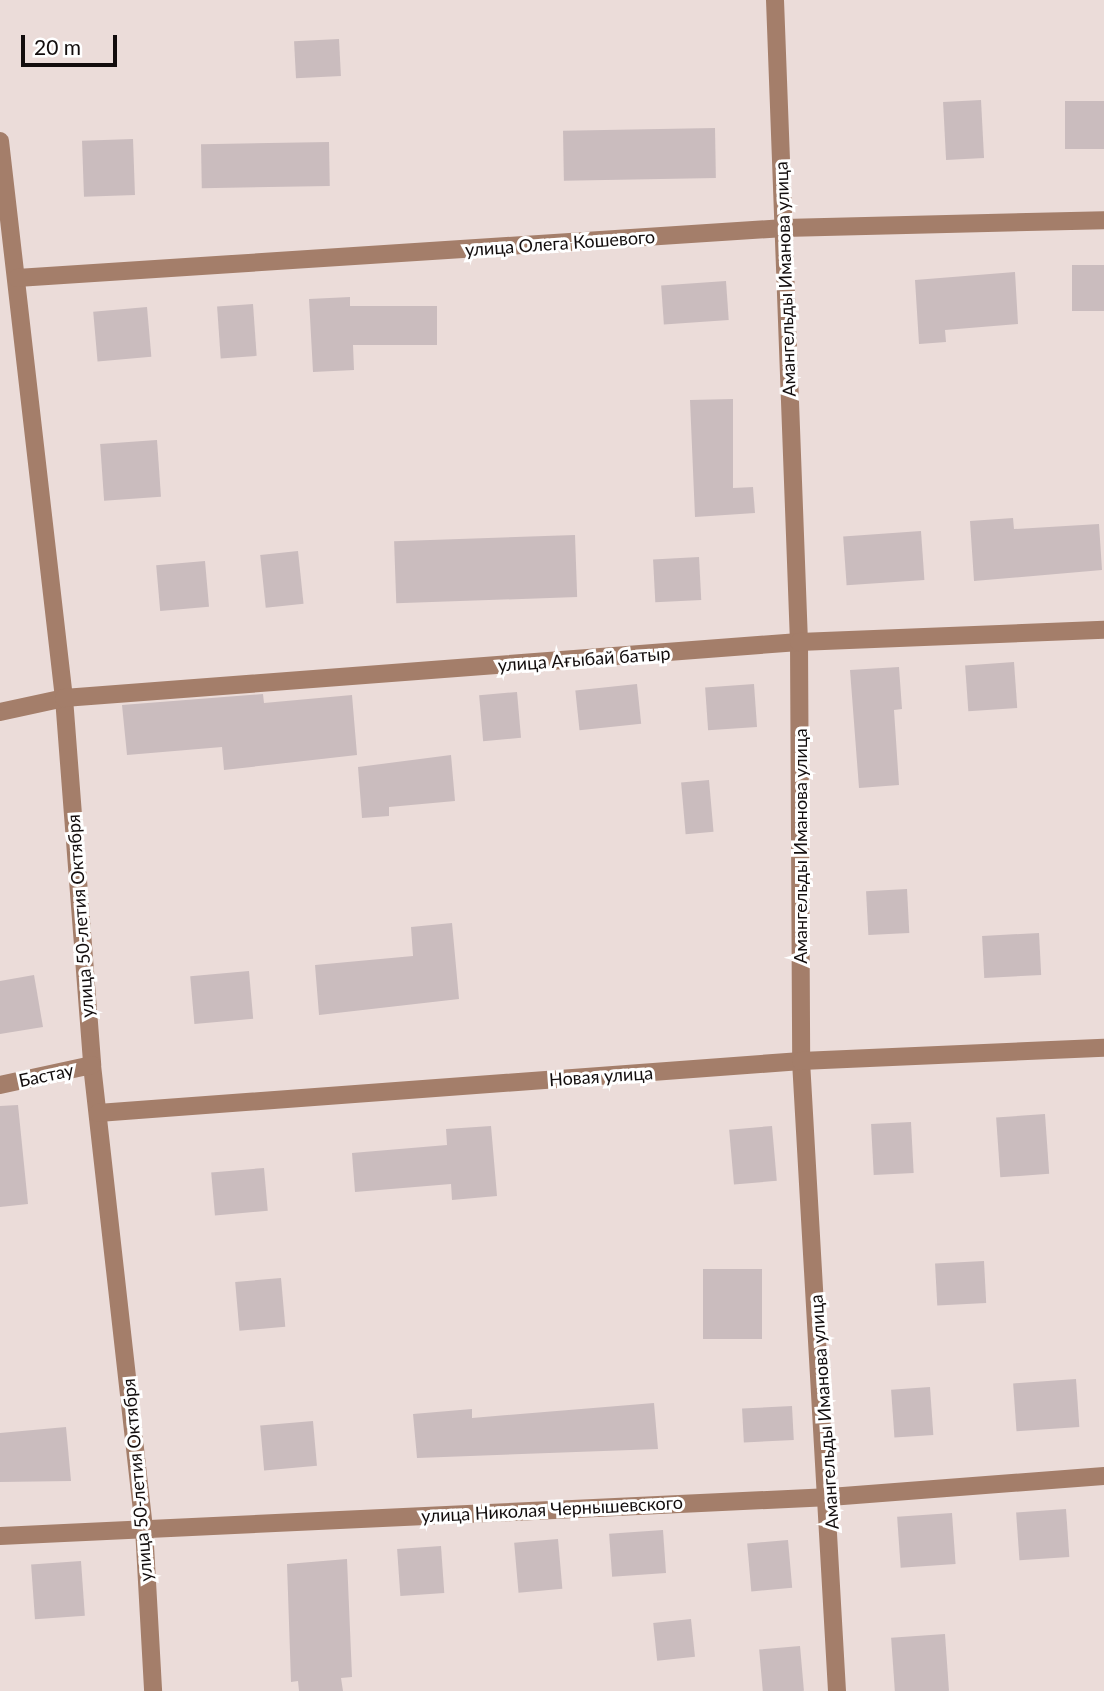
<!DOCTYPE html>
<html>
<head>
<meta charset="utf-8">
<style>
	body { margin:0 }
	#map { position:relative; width:1104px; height:1691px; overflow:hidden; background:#ebdcd9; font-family:Lato,sans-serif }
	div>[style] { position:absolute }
	.building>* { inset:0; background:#cabcbe; transform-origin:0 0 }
	.minor>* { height:18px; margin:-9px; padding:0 9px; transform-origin:9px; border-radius:9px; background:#a47e6a }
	span { translate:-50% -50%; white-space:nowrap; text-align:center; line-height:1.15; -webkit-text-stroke:6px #fff; paint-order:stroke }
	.street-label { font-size:18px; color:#120d0d }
	.scale { position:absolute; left:21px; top:35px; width:96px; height:32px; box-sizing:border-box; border:4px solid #120d0d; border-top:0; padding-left:9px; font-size:21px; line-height:24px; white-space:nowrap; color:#120d0d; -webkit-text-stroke:5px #fff; paint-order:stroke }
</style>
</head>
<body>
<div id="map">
	<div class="building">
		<i style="left:339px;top:39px;width:37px;height:45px;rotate:87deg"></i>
		<i style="left:981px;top:100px;width:58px;height:38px;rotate:87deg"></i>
		<i style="left:1104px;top:101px;width:48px;height:39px;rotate:90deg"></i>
		<i style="left:715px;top:128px;width:50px;height:152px;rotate:89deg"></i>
		<i style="left:133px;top:139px;width:56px;height:51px;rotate:88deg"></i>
		<i style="left:329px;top:142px;width:44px;height:128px;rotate:89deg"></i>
		<i style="left:1104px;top:265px;width:46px;height:32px;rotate:90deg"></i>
		<i style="clip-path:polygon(1015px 272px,1018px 324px,945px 330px,946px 342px,919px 344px,915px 280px)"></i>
		<i style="left:726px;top:281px;width:39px;height:65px;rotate:86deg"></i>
		<i style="clip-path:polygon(350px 297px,350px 306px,437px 306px,437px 345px,353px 345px,354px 370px,313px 372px,309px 299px)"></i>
		<i style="left:253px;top:304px;width:52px;height:36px;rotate:86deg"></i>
		<i style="left:147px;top:307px;width:50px;height:54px;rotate:85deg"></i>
		<i style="clip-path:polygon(733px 399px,733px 488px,753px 487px,755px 513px,695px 517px,690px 400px)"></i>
		<i style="left:157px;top:440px;width:57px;height:57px;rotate:86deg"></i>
		<i style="clip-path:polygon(1013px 518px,1014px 529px,1099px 524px,1102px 570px,974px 581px,970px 521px)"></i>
		<i style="left:921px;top:531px;width:49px;height:78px;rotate:86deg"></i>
		<i style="left:575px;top:535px;width:62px;height:181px;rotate:88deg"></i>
		<i style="left:298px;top:551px;width:53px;height:38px;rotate:84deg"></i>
		<i style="left:699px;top:557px;width:43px;height:46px;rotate:87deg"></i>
		<i style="left:205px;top:561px;width:46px;height:49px;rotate:85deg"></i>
		<i style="left:1014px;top:662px;width:46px;height:49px;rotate:86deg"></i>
		<i style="clip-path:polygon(899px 667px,902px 709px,894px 710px,899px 785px,859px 788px,850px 670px)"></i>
		<i style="left:637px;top:684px;width:40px;height:62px;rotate:84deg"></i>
		<i style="left:754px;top:684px;width:43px;height:49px;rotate:86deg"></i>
		<i style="left:517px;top:692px;width:46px;height:38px;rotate:85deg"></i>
		<i style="clip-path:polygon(263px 694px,264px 703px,352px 695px,357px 755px,224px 770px,222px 747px,127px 755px,122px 705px)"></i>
		<i style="clip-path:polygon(451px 755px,455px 801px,389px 807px,389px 816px,362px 818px,358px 767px)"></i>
		<i style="left:709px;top:780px;width:52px;height:28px;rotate:85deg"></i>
		<i style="left:907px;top:889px;width:44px;height:41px;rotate:87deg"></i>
		<i style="clip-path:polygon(452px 923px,459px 999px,319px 1015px,315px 965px,413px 956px,411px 927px)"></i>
		<i style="left:1039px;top:933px;width:42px;height:57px;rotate:87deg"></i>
		<i style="left:249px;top:971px;width:48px;height:59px;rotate:85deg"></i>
		<i style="clip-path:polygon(34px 975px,43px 1027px,0 1034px,0 981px)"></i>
		<i style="clip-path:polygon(18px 1105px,28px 1204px,0 1207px,0 1106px)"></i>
		<i style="left:1045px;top:1114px;width:60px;height:49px;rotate:86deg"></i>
		<i style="left:911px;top:1122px;width:51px;height:40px;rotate:87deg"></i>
		<i style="clip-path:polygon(491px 1126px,497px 1196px,452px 1200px,451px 1184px,355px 1192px,352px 1153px,447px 1145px,446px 1129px)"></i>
		<i style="left:772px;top:1126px;width:55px;height:43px;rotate:85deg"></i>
		<i style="left:264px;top:1168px;width:43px;height:53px;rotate:85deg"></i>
		<i style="left:984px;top:1261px;width:42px;height:49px;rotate:87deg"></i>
		<i style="left:703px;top:1269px;width:59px;height:70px"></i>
		<i style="left:281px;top:1278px;width:49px;height:46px;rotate:85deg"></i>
		<i style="left:1076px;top:1379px;width:48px;height:63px;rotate:86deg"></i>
		<i style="left:930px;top:1387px;width:48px;height:39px;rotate:86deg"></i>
		<i style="clip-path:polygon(654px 1403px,658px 1449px,417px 1458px,413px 1414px,472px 1409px,472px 1418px)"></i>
		<i style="left:792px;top:1406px;width:34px;height:50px;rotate:87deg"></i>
		<i style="left:313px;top:1421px;width:45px;height:53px;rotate:85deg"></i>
		<i style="clip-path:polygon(66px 1427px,71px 1481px,0 1482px,0 1433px)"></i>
		<i style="left:1066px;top:1509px;width:48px;height:50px;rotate:86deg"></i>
		<i style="left:952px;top:1513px;width:51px;height:55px;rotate:86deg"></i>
		<i style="left:663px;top:1530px;width:43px;height:54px;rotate:86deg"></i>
		<i style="left:558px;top:1539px;width:50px;height:44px;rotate:85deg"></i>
		<i style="left:788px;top:1540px;width:48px;height:41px;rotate:85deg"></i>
		<i style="left:441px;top:1546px;width:47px;height:44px;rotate:86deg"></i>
		<i style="clip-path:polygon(347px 1559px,352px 1677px,341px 1678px,343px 1691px,299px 1691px,298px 1681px,291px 1682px,287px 1564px)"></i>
		<i style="left:81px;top:1561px;width:55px;height:50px;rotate:86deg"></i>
		<i style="left:691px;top:1619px;width:38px;height:38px;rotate:84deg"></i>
		<i style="left:945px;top:1634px;width:57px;height:54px;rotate:86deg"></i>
		<i style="left:800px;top:1646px;width:45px;height:41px;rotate:85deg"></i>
	</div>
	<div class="minor">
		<i style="left:775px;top:0;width:642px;rotate:87.86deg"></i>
		<i style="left:799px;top:642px;width:419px;rotate:89.7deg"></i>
		<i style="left:801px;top:1061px;width:631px;rotate:86.73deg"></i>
		<i style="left:0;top:141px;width:561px;rotate:83.45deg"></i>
		<i style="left:64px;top:698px;width:368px;rotate:85.6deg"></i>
		<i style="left:92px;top:1065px;width:466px;rotate:83.6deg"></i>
		<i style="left:144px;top:1528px;width:163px;rotate:86.8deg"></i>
		<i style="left:17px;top:278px;width:769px;rotate:-3.73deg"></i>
		<i style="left:784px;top:228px;width:320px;rotate:-1.4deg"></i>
		<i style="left:0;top:712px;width:66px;rotate:-12.3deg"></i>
		<i style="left:64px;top:698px;width:737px;rotate:-4.36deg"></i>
		<i style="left:799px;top:642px;width:305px;rotate:-2.3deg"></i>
		<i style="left:0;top:1085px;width:94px;rotate:-12.3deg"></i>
		<i style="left:98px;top:1113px;width:705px;rotate:-4.23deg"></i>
		<i style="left:801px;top:1061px;width:303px;rotate:-2.5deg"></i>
		<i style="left:0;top:1536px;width:831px;rotate:-2.69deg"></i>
		<i style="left:830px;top:1497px;width:275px;rotate:-4.4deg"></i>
	</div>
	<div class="street-label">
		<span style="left:560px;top:243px;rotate:-4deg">улица Олега Кошевого</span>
		<span style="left:785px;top:279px;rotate:-92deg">Амангельды Иманова улица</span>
		<span style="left:584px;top:659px;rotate:-4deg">улица Ағыбай батыр</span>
		<span style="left:800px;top:846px;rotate:-90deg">Амангельды Иманова улица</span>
		<span style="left:80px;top:916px;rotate:-94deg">улица 50-летия Октября</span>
		<span style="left:46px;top:1075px;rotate:-12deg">Бастау</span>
		<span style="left:601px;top:1076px;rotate:-4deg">Новая улица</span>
		<span style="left:824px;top:1412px;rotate:-94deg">Амангельды Иманова улица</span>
		<span style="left:137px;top:1480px;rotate:-95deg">улица 50-летия Октября</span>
		<span style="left:552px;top:1509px;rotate:-3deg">улица Николая Чернышевского</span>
	</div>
	<div class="scale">20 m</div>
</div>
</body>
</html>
